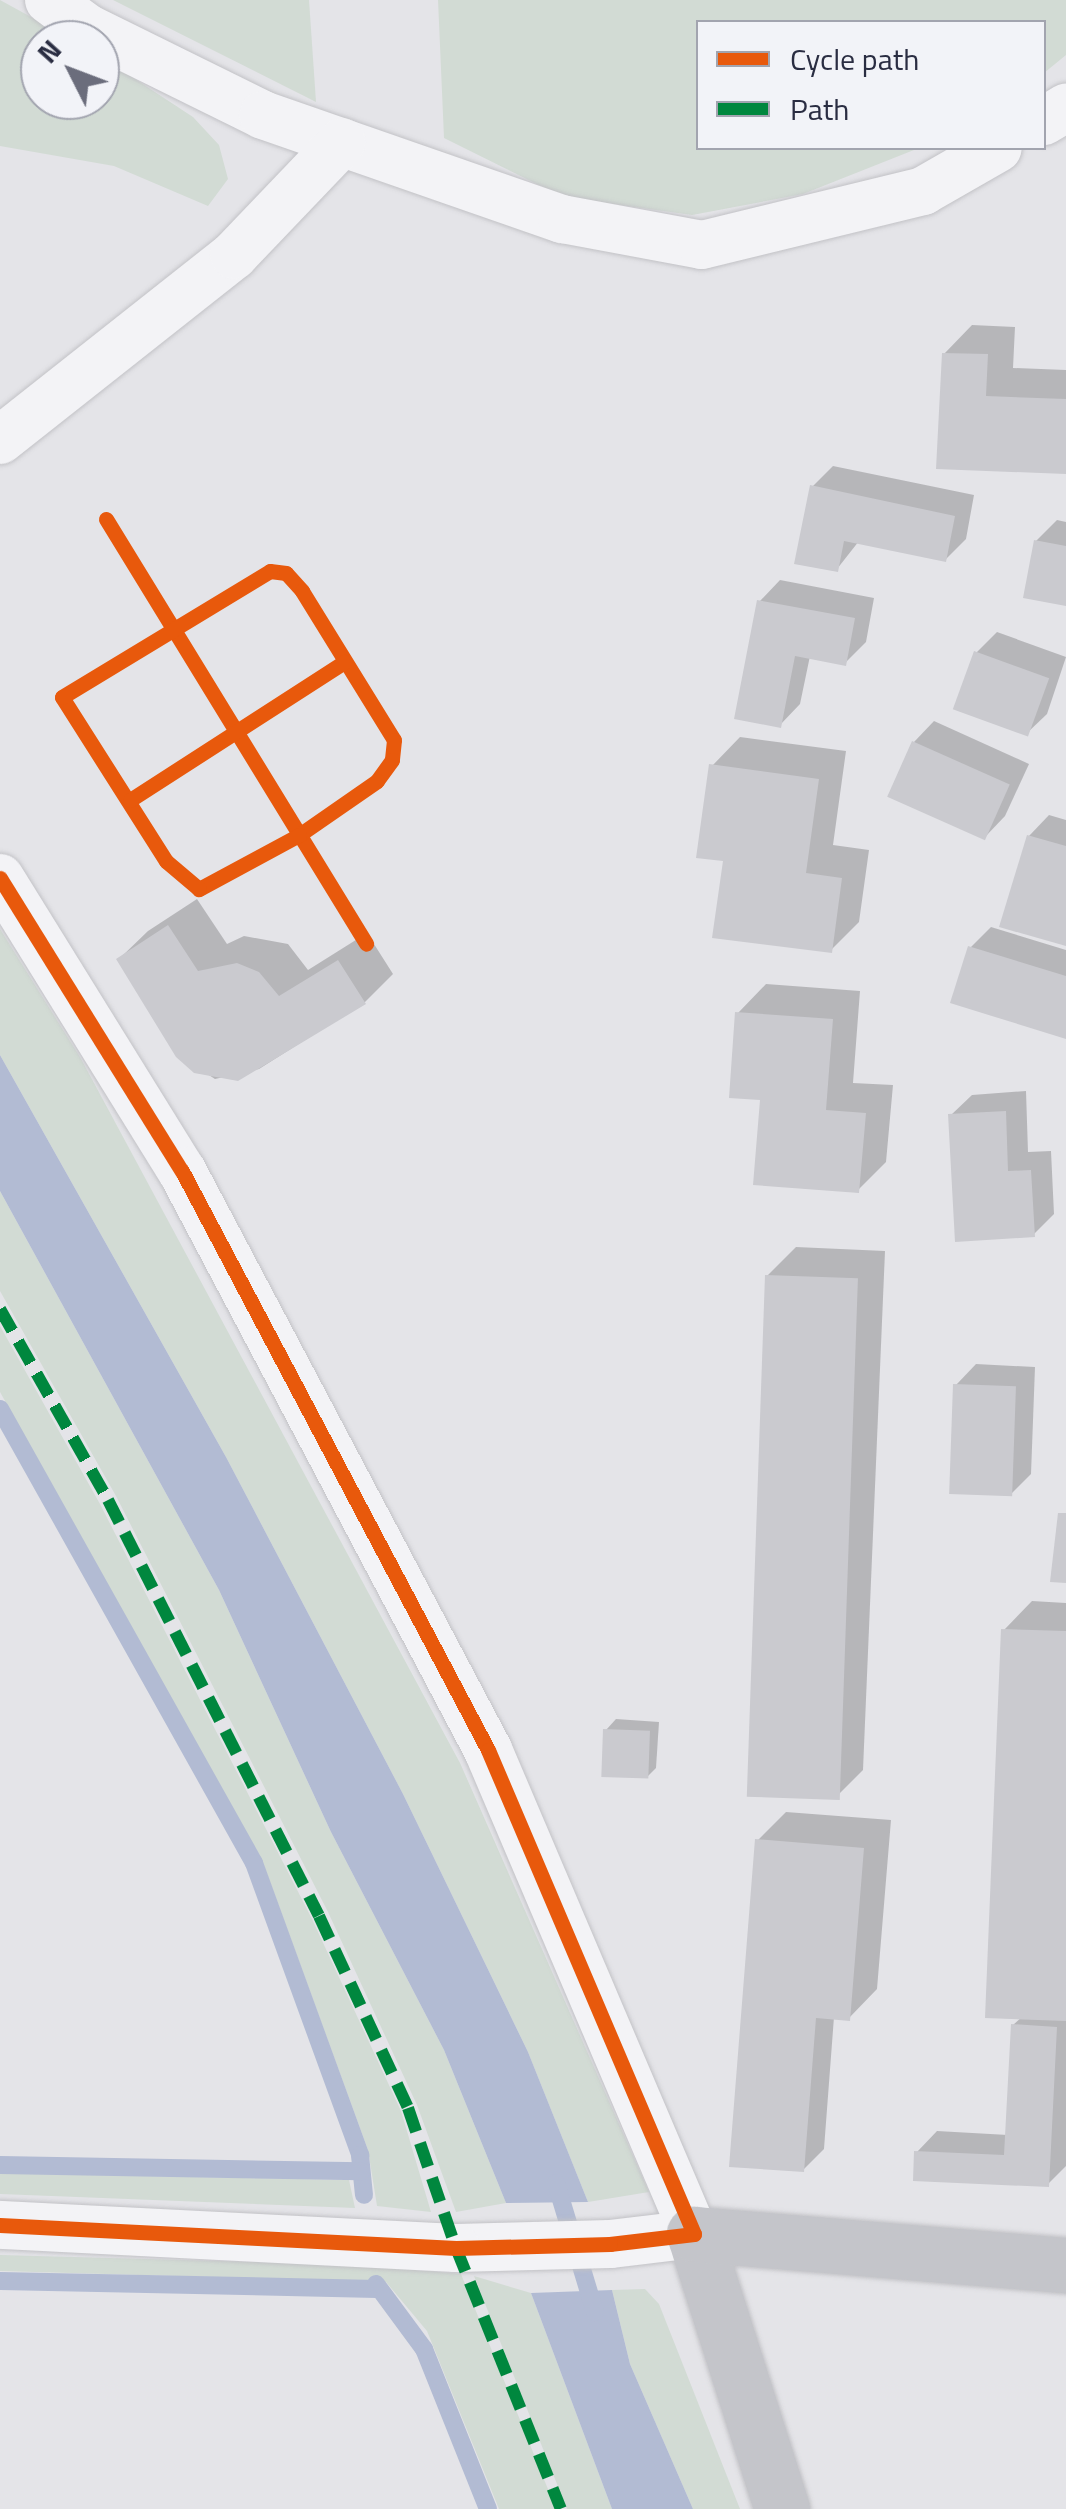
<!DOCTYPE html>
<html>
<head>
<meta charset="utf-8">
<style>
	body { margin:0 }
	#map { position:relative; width:1066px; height:2509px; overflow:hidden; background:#e4e4e8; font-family:"Titillium Web",sans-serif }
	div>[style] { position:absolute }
	.green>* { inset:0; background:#d2dbd4 }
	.water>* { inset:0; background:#b2bbd3 }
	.shadow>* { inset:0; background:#0003 }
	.stream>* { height:18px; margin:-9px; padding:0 9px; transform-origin:9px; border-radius:9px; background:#b2bbd3 }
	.building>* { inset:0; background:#cacacf; transform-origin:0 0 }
	.roads { filter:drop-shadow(0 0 2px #c2c2c6) drop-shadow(0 0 2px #c2c2c6) }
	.street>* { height:48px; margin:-24px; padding:0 24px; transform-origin:24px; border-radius:24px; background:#f3f3f6 }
	.secondary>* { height:55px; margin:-27.5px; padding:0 27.5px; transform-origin:27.5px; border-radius:27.5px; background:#c4c5ca }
	.quiet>* { height:12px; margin-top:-6px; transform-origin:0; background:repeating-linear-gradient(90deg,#00873e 0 25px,transparent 0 37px) }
	.cycleway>* { height:15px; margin:-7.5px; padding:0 7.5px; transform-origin:7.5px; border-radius:7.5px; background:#e8590c }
	span { translate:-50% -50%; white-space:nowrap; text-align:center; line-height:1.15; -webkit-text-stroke:8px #f2f3f8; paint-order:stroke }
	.legend { position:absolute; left:696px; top:20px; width:350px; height:130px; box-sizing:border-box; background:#f2f3f8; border:2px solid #a2a4af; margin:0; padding:12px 18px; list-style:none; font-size:30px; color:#2a2d42 }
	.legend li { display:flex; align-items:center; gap:20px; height:50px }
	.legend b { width:50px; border:2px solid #a2a4af }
	.north { position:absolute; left:20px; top:20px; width:100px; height:100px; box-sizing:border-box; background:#f2f3f8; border:2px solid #a2a4af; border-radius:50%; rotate:312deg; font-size:28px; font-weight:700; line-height:40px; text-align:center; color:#2a2d42 }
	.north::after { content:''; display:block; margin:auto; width:35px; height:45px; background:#6b6d7c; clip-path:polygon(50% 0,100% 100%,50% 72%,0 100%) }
</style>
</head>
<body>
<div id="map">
	<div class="green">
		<i style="clip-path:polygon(0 0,73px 40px,40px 40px,40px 100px,100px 100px,100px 56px,193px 117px,219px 145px,228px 179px,208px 206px,114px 166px,0 146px)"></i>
		<i style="clip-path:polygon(113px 0,309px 0,316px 102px)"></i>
		<i style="clip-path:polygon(438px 0,1066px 0,1066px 55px,1044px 73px,1044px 22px,698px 22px,698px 148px,919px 148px,803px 194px,692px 215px,563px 197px,444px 138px)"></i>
		<i style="clip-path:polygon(0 929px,80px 1057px,460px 1763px,649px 2192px,588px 2202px,528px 2052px,403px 1794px,226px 1457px,0 1055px)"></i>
		<i style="clip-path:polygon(0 1191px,219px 1590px,331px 1832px,444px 2050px,506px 2203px,456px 2212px,417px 2105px,328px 1912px,116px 1496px,0 1291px)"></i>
		<i style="clip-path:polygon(0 1326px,100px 1504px,312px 1919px,401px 2111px,431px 2212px,377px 2206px,368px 2150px,262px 1860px,0 1392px)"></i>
		<i style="clip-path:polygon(0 2173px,349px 2180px,355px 2208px,0 2194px)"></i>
		<i style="clip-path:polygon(0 2255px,360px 2265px,461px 2274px,556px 2509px,499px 2509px,427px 2331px,386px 2282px,0 2271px)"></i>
		<i style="clip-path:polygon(474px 2276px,531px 2293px,612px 2509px,567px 2509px)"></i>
		<i style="clip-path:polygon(645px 2289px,659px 2304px,740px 2509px,693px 2509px,630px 2364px,612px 2290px)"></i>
	</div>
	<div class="water">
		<i style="clip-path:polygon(0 1055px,226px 1457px,403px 1794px,528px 2052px,588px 2202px,506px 2203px,444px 2050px,331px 1832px,219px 1590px,0 1191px)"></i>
		<i style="clip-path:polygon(612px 2290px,630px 2364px,693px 2509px,612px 2509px,531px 2293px)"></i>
	</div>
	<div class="shadow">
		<i style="clip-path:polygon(972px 325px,1015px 327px,1013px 368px,1066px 370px,1066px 472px,939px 466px,944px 354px)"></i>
		<i style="clip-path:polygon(833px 466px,974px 495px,966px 539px,945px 560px,859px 541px,837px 569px,813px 486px)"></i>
		<i style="clip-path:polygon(1057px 520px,1066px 522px,1066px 604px,1036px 541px)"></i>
		<i style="clip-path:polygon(780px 580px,874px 598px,866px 642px,845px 663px,810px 656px,800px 704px,780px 725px,760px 601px)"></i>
		<i style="clip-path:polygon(997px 632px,1066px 657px,1047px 714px,1026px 734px,976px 653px)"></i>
		<i style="clip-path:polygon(934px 721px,1029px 764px,1005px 816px,985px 837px,914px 742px)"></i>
		<i style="clip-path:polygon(740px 737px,846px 751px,833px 845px,869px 850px,859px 922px,831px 950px,726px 859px,712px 766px)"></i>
		<i style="clip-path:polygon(1049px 815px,1066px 820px,1066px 943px,1029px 836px)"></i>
		<i style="clip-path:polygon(197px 899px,227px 944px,244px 936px,288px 944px,308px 970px,367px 933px,393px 974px,365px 1002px,259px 1069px,215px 1079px,178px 1055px,119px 959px,148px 931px)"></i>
		<i style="clip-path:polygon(991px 927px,1066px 950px,1066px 1036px,970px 948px)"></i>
		<i style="clip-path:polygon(766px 984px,860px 991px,853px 1083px,893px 1085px,886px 1162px,858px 1190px,763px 1098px,738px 1013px)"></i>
		<i style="clip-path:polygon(1026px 1091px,1028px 1152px,1051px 1151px,1054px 1214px,1033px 1235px,951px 1115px,972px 1095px)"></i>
		<i style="clip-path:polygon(796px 1247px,885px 1251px,863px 1770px,835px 1798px,767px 1276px)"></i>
		<i style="clip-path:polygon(976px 1364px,1035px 1367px,1031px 1474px,1011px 1494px,956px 1385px)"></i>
		<i style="clip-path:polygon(1032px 1601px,1066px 1603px,1066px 2166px,1048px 2184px,917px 2152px,937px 2131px,1008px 2135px,1013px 2025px,1022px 2017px,1004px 1630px)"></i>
		<i style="clip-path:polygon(616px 1719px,659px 1722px,656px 1768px,646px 1778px,606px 1730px)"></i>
		<i style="clip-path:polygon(786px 1812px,891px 1820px,877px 1989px,849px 2018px,834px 2017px,824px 2149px,803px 2170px,757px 1841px)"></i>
	</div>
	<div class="stream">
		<i style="left:0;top:1409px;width:520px;rotate:60.77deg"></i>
		<i style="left:254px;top:1863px;width:311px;rotate:70deg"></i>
		<i style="left:360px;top:2155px;width:40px;rotate:84.3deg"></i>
		<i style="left:0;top:2165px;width:361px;rotate:1deg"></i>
		<i style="left:556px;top:2183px;width:135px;rotate:73.2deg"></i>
		<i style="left:0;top:2281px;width:377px;rotate:1.2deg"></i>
		<i style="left:376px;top:2284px;width:81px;rotate:53.6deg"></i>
		<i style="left:424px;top:2349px;width:172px;rotate:68.2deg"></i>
	</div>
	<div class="building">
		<i style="clip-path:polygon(942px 353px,988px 354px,986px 396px,1066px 399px,1066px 474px,936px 469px)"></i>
		<i style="clip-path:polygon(810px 485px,955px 516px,946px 562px,844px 541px,838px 572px,794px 564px)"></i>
		<i style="clip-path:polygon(1034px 540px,1066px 546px,1066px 606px,1023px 598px)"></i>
		<i style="clip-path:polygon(757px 600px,855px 618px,846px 666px,795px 656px,781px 728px,734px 719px)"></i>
		<i style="left:974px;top:651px;width:80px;height:62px;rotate:20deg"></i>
		<i style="left:912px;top:741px;width:107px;height:61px;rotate:24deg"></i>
		<i style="clip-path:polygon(709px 764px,819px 779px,806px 873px,842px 878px,832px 953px,712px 938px,723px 861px,696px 858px)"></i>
		<i style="clip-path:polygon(1027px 835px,1066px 846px,1066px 946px,999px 927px)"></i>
		<i style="clip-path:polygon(168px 925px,198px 971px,237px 963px,259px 972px,279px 996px,338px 960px,366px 1004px,238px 1081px,194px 1073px,176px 1057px,116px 959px)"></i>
		<i style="clip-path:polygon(968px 946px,1066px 976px,1066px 1039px,950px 1003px)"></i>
		<i style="clip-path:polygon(735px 1012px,833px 1019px,826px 1110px,866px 1113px,859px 1193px,753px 1185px,760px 1100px,729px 1098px)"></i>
		<i style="clip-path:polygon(1006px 1111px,1008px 1171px,1031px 1170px,1035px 1237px,955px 1242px,948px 1114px)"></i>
		<i style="left:765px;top:1275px;width:93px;height:522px;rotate:2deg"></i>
		<i style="left:953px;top:1384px;width:63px;height:110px;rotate:2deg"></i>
		<i style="clip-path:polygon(1058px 1513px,1066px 1513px,1066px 1583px,1050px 1582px)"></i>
		<i style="clip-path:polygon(1001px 1629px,1066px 1631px,1066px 2021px,985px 2018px)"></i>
		<i style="left:603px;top:1729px;width:47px;height:48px;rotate:2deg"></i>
		<i style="clip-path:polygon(755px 1839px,864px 1848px,850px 2021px,816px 2018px,804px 2172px,729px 2167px)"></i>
		<i style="clip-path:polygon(1011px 2024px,1057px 2027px,1049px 2187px,913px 2181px,914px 2151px,1004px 2155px)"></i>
	</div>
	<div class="roads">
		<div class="street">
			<i style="left:49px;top:0;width:47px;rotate:36.4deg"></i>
			<i style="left:87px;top:28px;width:196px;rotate:26.3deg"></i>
			<i style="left:263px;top:115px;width:317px;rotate:19.2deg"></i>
			<i style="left:562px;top:219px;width:142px;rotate:10.5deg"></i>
			<i style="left:702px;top:245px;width:228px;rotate:-13.7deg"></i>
			<i style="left:923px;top:191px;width:86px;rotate:-29.8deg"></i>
			<i style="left:1044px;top:121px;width:26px;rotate:-31deg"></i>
			<i style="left:0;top:440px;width:298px;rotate:-38.3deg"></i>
			<i style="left:234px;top:255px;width:156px;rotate:-46.3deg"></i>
			<i style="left:0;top:878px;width:345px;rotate:58.2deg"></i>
			<i style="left:182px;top:1171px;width:655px;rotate:62.14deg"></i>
			<i style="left:488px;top:1750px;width:526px;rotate:66.94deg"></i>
			<i style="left:694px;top:2234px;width:85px;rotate:173.2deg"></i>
			<i style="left:610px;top:2244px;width:154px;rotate:178.5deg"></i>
			<i style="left:456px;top:2248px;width:457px;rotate:-177.1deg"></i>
		</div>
		<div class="secondary">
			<i style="left:782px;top:2509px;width:289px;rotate:-107.7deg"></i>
			<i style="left:694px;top:2234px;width:373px;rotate:4.8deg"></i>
		</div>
	</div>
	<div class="quiet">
		<i style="left:0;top:1309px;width:219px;rotate:60.5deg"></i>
		<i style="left:108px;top:1500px;width:466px;rotate:63.1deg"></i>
		<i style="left:319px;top:1916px;width:212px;rotate:65.1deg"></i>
		<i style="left:408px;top:2108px;width:148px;rotate:71.1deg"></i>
		<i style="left:456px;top:2248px;width:281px;rotate:68.1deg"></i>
	</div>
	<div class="cycleway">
		<i style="left:106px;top:519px;width:498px;rotate:58.5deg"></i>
		<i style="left:270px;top:571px;width:16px;rotate:7deg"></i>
		<i style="left:286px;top:573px;width:24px;rotate:48deg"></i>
		<i style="left:302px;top:591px;width:175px;rotate:58.3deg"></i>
		<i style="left:394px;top:740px;width:20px;rotate:96deg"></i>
		<i style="left:392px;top:760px;width:26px;rotate:126deg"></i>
		<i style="left:377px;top:781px;width:95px;rotate:145.3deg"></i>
		<i style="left:299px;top:835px;width:114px;rotate:151.6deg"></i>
		<i style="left:199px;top:889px;width:43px;rotate:-139.7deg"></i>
		<i style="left:166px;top:861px;width:194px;rotate:-122.4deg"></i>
		<i style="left:62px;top:697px;width:243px;rotate:-31.2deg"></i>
		<i style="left:130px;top:800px;width:255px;rotate:-32.8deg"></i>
		<i style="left:0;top:878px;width:345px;rotate:58.2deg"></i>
		<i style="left:182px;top:1171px;width:655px;rotate:62.14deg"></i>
		<i style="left:488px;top:1750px;width:526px;rotate:66.94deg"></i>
		<i style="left:694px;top:2234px;width:85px;rotate:173.2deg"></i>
		<i style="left:610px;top:2244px;width:154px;rotate:178.5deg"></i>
		<i style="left:456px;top:2248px;width:457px;rotate:-177.1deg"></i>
	</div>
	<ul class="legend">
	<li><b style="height:12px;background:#e8590c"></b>Cycle path</li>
	<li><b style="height:12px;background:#00873e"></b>Path</li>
	</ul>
	<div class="north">N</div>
</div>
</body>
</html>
